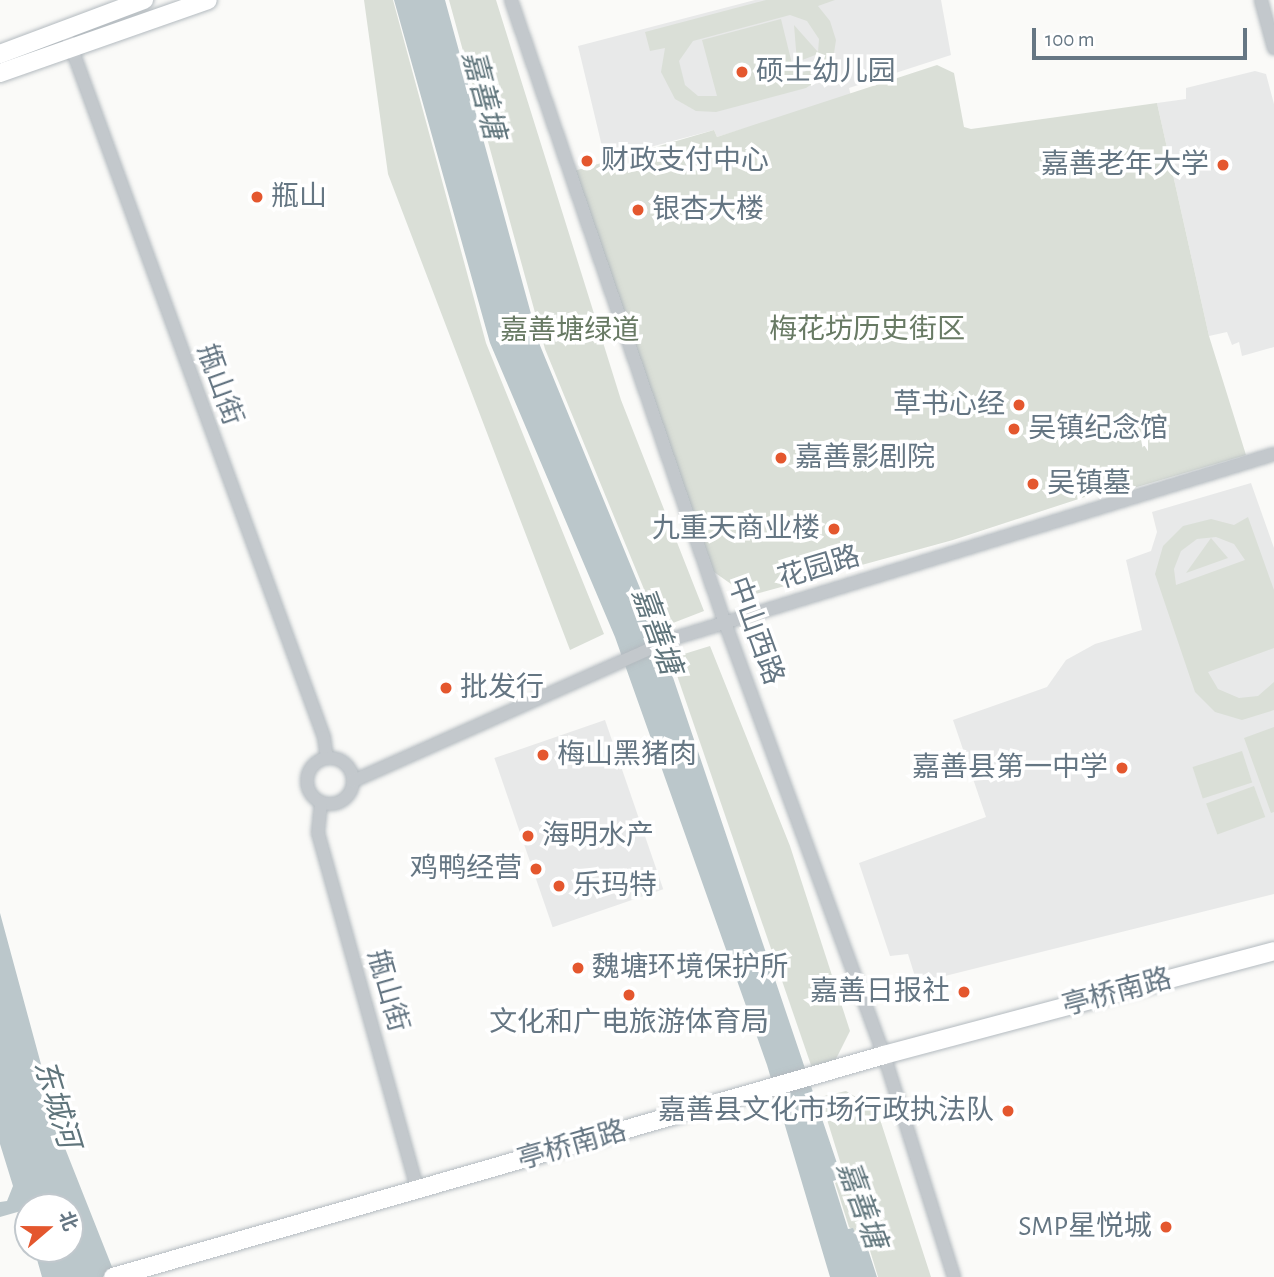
<!DOCTYPE html>
<html>
<head>
<meta charset="utf-8">
<style>
	body { margin:0 }
	#map { position:relative; width:1274px; height:1277px; overflow:hidden; background:#fafaf8; font-family:"Alegreya Sans","Noto Sans SC",sans-serif }
	div>[style] { position:absolute }
	.built>* { inset:0; background:#e8e9e9; transform-origin:0 0 }
	.green>* { inset:0; background:#dadfd7; transform-origin:0 0 }
	.water>* { inset:0; background:#bbc7cb }
	.roads { filter:drop-shadow(0 0 2px #b3babf) drop-shadow(0 0 2px #b3babf) }
	.street>* { height:12px; margin:-6px; padding:0 6px; transform-origin:6px; border-radius:6px; background:#c3c8cc }
	.street>.ring { margin:-6px; padding:0; box-sizing:content-box; background:none; border:12px solid #c3c8cc; border-radius:50% }
	.secondary>* { height:18px; margin:-9px; padding:0 9px; transform-origin:9px; border-radius:9px; background:#fff }
	.dots>* { width:19px; height:19px; translate:-50% -50%; box-sizing:border-box; border:4px solid #fff; border-radius:50% }
	span { translate:-50% -50%; white-space:nowrap; text-align:center; line-height:1.15; -webkit-text-stroke:7px #fff; paint-order:stroke }
	.poi-label { font-size:28px; color:#657683 }
	.left { translate:0 -50%; text-align:left }
	.right { translate:-100% -50%; text-align:right }
	.park-label { font-size:28px; color:#687a64 }
	.street-label { font-size:28px; color:#657683 }
	.water-label { font-size:30px; color:#60757c; font-style:italic }
	.north { position:absolute; left:14px; top:1193px; width:70px; height:70px; box-sizing:border-box; background:#fff; border:2px solid #c1c8cd; border-radius:50%; rotate:70deg; font-size:19px; font-weight:700; line-height:28px; text-align:center; color:#657683 }
	.north::after { content:''; display:block; margin:auto; width:24px; height:32px; background:#e4572e; clip-path:polygon(50% 0,100% 100%,50% 72%,0 100%) }
	.scale { position:absolute; left:1032px; top:28px; width:215px; height:32px; box-sizing:border-box; border:4px solid #657683; border-top:0; padding-left:9px; font-size:21px; line-height:24px; white-space:nowrap; color:#657683; -webkit-text-stroke:5px #fff; paint-order:stroke }
</style>
</head>
<body>
<div id="map">
	<div class="built">
		<i style="clip-path:polygon(755px 0,941px 0,951px 55px,849px 88px,851px 96px,717px 137px,714px 130px,605px 159px,578px 46px)"></i>
		<i style="clip-path:polygon(1255px 71px,1266px 74px,1274px 104px,1274px 347px,1242px 356px,1239px 342px,1232px 345px,1227px 332px,1209px 336px,1157px 103px,1186px 99px,1186px 88px)"></i>
		<i style="clip-path:polygon(1251px 483px,1274px 548px,1274px 894px,917px 983px,908px 954px,890px 956px,859px 863px,986px 817px,953px 720px,1047px 687px,1066px 660px,1095px 644px,1142px 630px,1126px 560px,1151px 551px,1157px 532px,1152px 512px)"></i>
		<i style="left:605px;top:720px;width:179px;height:117px;rotate:71deg"></i>
	</div>
	<div class="green">
		<i style="clip-path:polygon(364px 0,393px 0,486px 343px,604px 634px,570px 650px,388px 174px)"></i>
		<i style="clip-path:polygon(449px 0,496px 0,621px 400px,704px 611px,660px 628px,545px 349px)"></i>
		<i style="clip-path:polygon(evenodd,766px 0,835px 0,818px 6px,830px 21px,836px 40px,833px 60px,823px 77px,806px 88px,716px 112px,696px 111px,675px 99px,661px 72px,665px 48px,650px 51px,645px 32px,766px 0,790px 15px,807px 21px,819px 39px,818px 52px,794px 25px,797px 62px,818px 54px,806px 71px,795px 76px,781px 19px,702px 40px,717px 96px,698px 96px,685px 85px,679px 61px,693px 41px,790px 15px)"></i>
		<i style="clip-path:polygon(937px 65px,954px 73px,964px 127px,971px 129px,1157px 103px,1209px 336px,1246px 455px,1103px 497px,1097px 493px,953px 540px,748px 596px,714px 572px,574px 171px,714px 130px,717px 137px)"></i>
		<i style="clip-path:polygon(evenodd,1248px 517px,1274px 590px,1274px 648px,1208px 672px,1218px 689px,1239px 698px,1258px 696px,1274px 682px,1274px 710px,1242px 720px,1215px 712px,1195px 692px,1155px 574px,1163px 546px,1183px 526px,1211px 519px,1234px 525px,1248px 517px,1216px 537px,1234px 544px,1245px 560px,1176px 585px,1174px 569px,1181px 551px,1197px 539px,1216px 537px)"></i>
		<i style="clip-path:polygon(1211px 538px,1228px 558px,1186px 573px)"></i>
		<i style="clip-path:polygon(710px 646px,790px 846px,850px 1031px,835px 1061px,812px 1068px,671px 658px)"></i>
		<i style="clip-path:polygon(1274px 727px,1274px 812px,1271px 813px,1244px 738px)"></i>
		<i style="left:1242px;top:751px;width:33px;height:52px;rotate:72deg"></i>
		<i style="left:1254px;top:786px;width:33px;height:51px;rotate:70deg"></i>
		<i style="clip-path:polygon(846px 1091px,877px 1110px,931px 1277px,878px 1277px,868px 1244px,849px 1227px,835px 1183px,842px 1180px,843px 1171px,820px 1097px)"></i>
	</div>
	<div class="water">
		<i style="clip-path:polygon(394px 0,445px 0,539px 343px,656px 627px,842px 1178px,833px 1181px,848px 1229px,853px 1228px,856px 1235px,863px 1234px,877px 1277px,830px 1277px,767px 1065px,615px 637px,490px 343px)"></i>
		<i style="clip-path:polygon(0 913px,61px 1138px,116px 1277px,42px 1277px,34px 1249px,70px 1249px,70px 1207px,28px 1207px,28px 1232px,21px 1211px,0 1217px,0 1202px,7px 1201px,13px 1186px,0 1144px)"></i>
	</div>
	<div class="roads">
		<div class="street">
			<i style="left:511px;top:0;width:659px;rotate:71.04deg"></i>
			<i style="left:725px;top:623px;width:460px;rotate:69.8deg"></i>
			<i style="left:884px;top:1055px;width:233px;rotate:72.5deg"></i>
			<i style="left:1261px;top:0;width:50px;rotate:74.8deg"></i>
			<i style="left:69px;top:41px;width:741px;rotate:69.88deg"></i>
			<i style="left:324px;top:737px;width:21px;rotate:82deg"></i>
			<i class="ring" style="left:307px;top:758px;width:34px;height:34px"></i>
			<i style="left:353px;top:781px;width:349px;rotate:-24deg"></i>
			<i style="left:672px;top:639px;width:630px;rotate:-17.08deg"></i>
			<i style="left:321px;top:803px;width:30px;rotate:96deg"></i>
			<i style="left:318px;top:833px;width:372px;rotate:74.4deg"></i>
		</div>
		<div class="secondary">
			<i style="left:0;top:54px;width:154px;rotate:-20.6deg"></i>
			<i style="left:0;top:73px;width:220px;rotate:-19.3deg"></i>
			<i style="left:113px;top:1277px;width:802px;rotate:-16.06deg"></i>
			<i style="left:884px;top:1055px;width:404px;rotate:-14.9deg"></i>
		</div>
	</div>
	<div class="dots">
		<i style="left:742px;top:72px;background:#e4572e"></i>
		<i style="left:587px;top:161px;background:#e4572e"></i>
		<i style="left:1223px;top:165px;background:#e4572e"></i>
		<i style="left:257px;top:197px;background:#e4572e"></i>
		<i style="left:638px;top:210px;background:#e4572e"></i>
		<i style="left:1019px;top:405px;background:#e4572e"></i>
		<i style="left:1014px;top:429px;background:#e4572e"></i>
		<i style="left:781px;top:458px;background:#e4572e"></i>
		<i style="left:1033px;top:484px;background:#e4572e"></i>
		<i style="left:834px;top:529px;background:#e4572e"></i>
		<i style="left:446px;top:688px;background:#e4572e"></i>
		<i style="left:543px;top:755px;background:#e4572e"></i>
		<i style="left:1122px;top:768px;background:#e4572e"></i>
		<i style="left:528px;top:836px;background:#e4572e"></i>
		<i style="left:536px;top:869px;background:#e4572e"></i>
		<i style="left:559px;top:886px;background:#e4572e"></i>
		<i style="left:578px;top:968px;background:#e4572e"></i>
		<i style="left:964px;top:992px;background:#e4572e"></i>
		<i style="left:629px;top:995px;background:#e4572e"></i>
		<i style="left:1008px;top:1111px;background:#e4572e"></i>
		<i style="left:1166px;top:1227px;background:#e4572e"></i>
	</div>
	<div class="poi-label">
		<span class="left" style="left:756px;top:72px">硕士幼儿园</span>
		<span class="left" style="left:601px;top:161px">财政支付中心</span>
		<span class="right" style="left:1209px;top:165px">嘉善老年大学</span>
		<span class="left" style="left:271px;top:197px">瓶山</span>
		<span class="left" style="left:652px;top:210px">银杏大楼</span>
		<span class="right" style="left:1005px;top:405px">草书心经</span>
		<span class="left" style="left:1028px;top:429px">吴镇纪念馆</span>
		<span class="left" style="left:795px;top:458px">嘉善影剧院</span>
		<span class="left" style="left:1047px;top:484px">吴镇墓</span>
		<span class="right" style="left:820px;top:529px">九重天商业楼</span>
		<span class="left" style="left:460px;top:688px">批发行</span>
		<span class="left" style="left:557px;top:755px">梅山黑猪肉</span>
		<span class="right" style="left:1108px;top:768px">嘉善县第一中学</span>
		<span class="left" style="left:542px;top:836px">海明水产</span>
		<span class="right" style="left:522px;top:869px">鸡鸭经营</span>
		<span class="left" style="left:573px;top:886px">乐玛特</span>
		<span class="left" style="left:592px;top:968px">魏塘环境保护所</span>
		<span class="right" style="left:950px;top:992px">嘉善日报社</span>
		<span style="left:629px;top:1023px">文化和广电旅游体育局</span>
		<span class="right" style="left:994px;top:1111px">嘉善县文化市场行政执法队</span>
		<span class="right" style="left:1152px;top:1227px">SMP星悦城</span>
	</div>
	<div class="park-label">
		<span style="left:867px;top:330px">梅花坊历史街区</span>
		<span style="left:570px;top:331px">嘉善塘绿道</span>
	</div>
	<div class="street-label">
		<span style="left:219px;top:385px;rotate:70deg">甁山街</span>
		<span style="left:819px;top:568px;rotate:-17deg">花园路</span>
		<span style="left:755px;top:631px;rotate:70deg">中山西路</span>
		<span style="left:387px;top:991px;rotate:74deg">甁山街</span>
		<span style="left:1117px;top:993px;rotate:-15deg">亭桥南路</span>
		<span style="left:572px;top:1146px;rotate:-16deg">亭桥南路</span>
	</div>
	<div class="water-label">
		<span style="left:483px;top:95px;rotate:75deg">嘉善塘</span>
		<span style="left:656px;top:631px;rotate:70deg">嘉善塘</span>
		<span style="left:56px;top:1104px;rotate:73deg">东城河</span>
		<span style="left:861px;top:1205px;rotate:70deg">嘉善塘</span>
	</div>
	<div class="north">北</div>
	<div class="scale">100 m</div>
</div>
</body>
</html>
